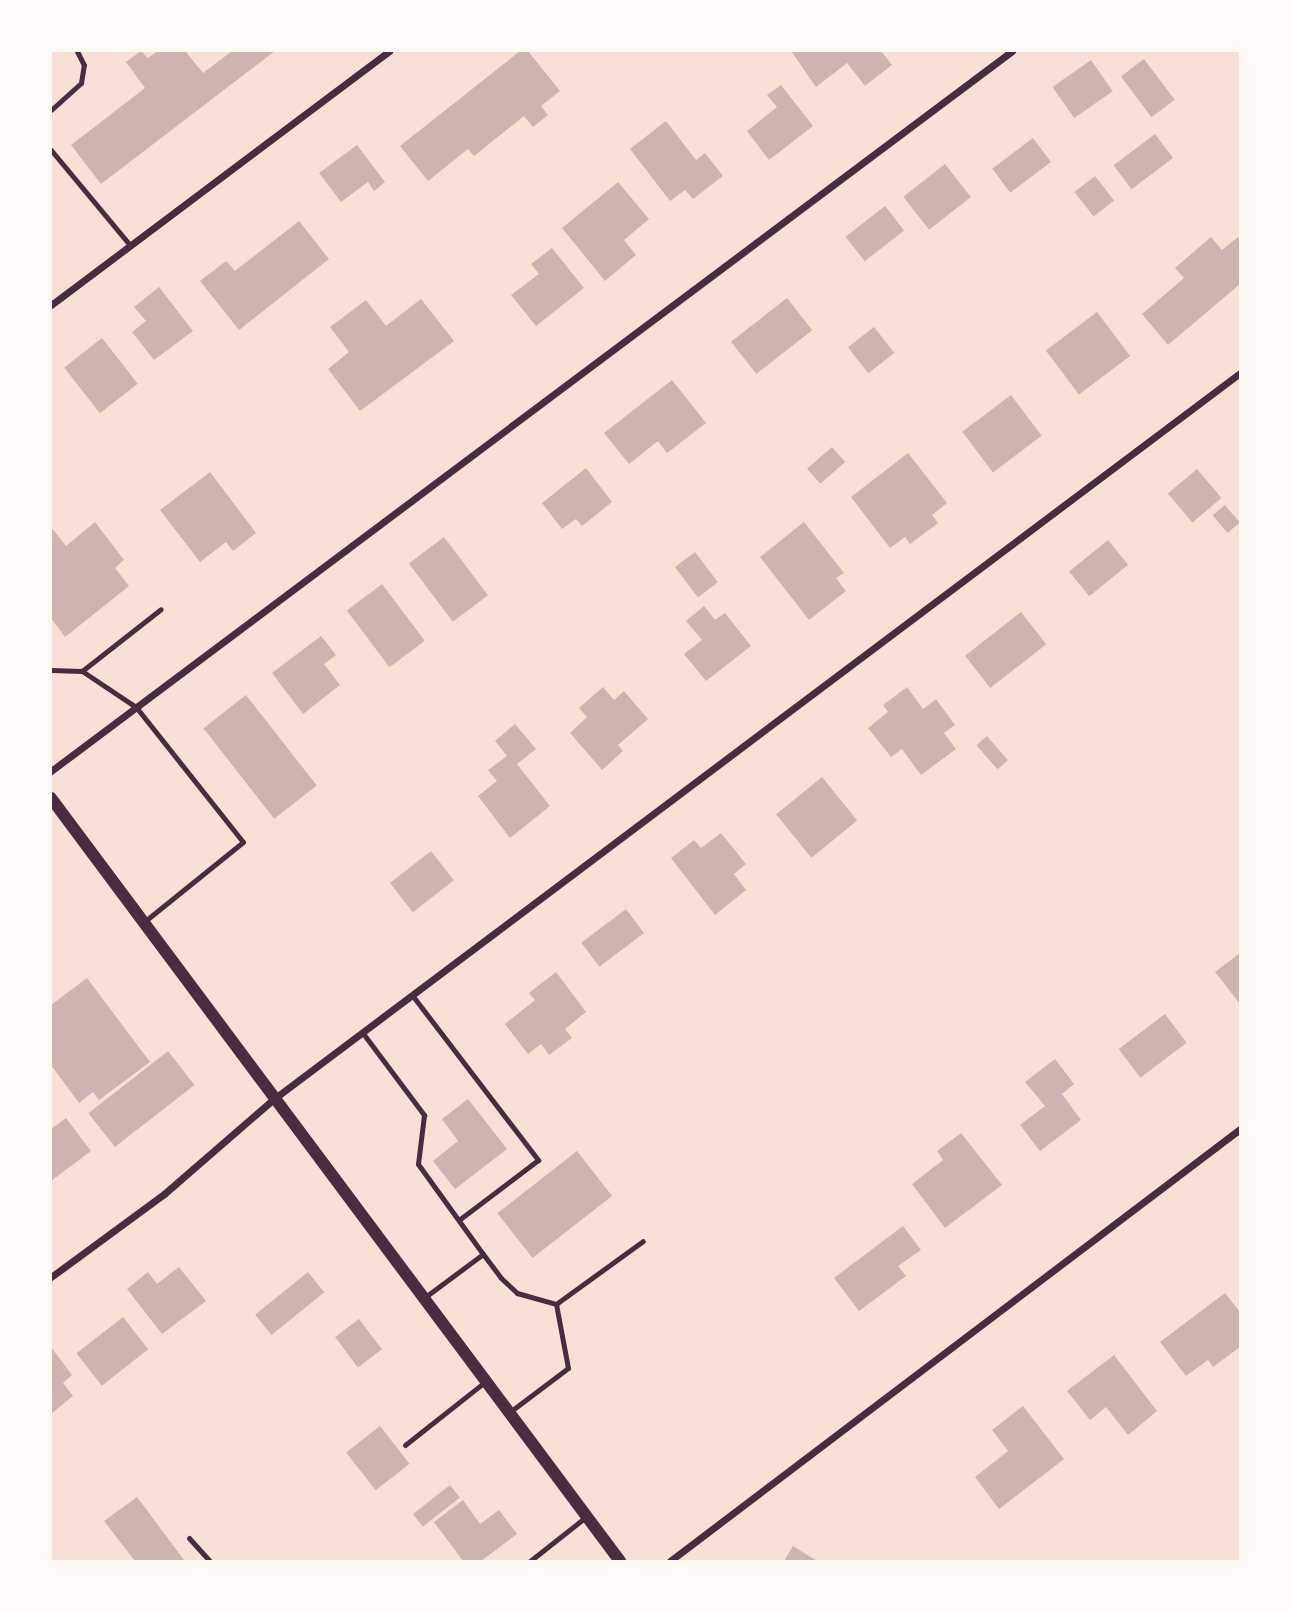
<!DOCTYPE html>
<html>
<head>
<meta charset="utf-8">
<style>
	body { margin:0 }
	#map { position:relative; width:1291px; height:1612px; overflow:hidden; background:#f7e1d7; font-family:"Titillium Web",sans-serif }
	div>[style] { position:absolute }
	.building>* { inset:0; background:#ccb4b1; transform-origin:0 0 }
	.service>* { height:5px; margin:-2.5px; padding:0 2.5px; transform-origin:2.5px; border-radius:2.5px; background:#4a2c40 }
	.minor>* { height:7px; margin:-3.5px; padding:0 3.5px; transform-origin:3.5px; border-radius:3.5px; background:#4a2c40 }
	.tertiary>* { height:12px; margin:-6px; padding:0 6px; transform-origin:6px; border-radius:6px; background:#4a2c40 }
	span { translate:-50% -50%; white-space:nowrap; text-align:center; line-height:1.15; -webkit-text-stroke:7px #fffaf5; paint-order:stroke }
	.frame { position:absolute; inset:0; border:52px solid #fffaf5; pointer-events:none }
</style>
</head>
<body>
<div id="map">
	<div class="building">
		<i style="clip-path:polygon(141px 51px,148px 58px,158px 51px,185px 51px,203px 73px,232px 51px,275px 51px,101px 184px,71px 145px,145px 88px,126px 62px)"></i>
		<i style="clip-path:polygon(520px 51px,528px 51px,560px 91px,541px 106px,548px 115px,533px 127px,524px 116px,474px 156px,468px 149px,428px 181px,400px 146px)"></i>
		<i style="clip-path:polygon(791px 51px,881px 51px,892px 65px,865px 86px,847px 63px,816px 87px)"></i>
		<i style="left:1144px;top:59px;width:51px;height:29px;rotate:53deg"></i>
		<i style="left:1091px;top:60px;width:38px;height:47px;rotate:55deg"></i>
		<i style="clip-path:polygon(781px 85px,813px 126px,769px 160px,747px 131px,777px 107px,767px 95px)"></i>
		<i style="clip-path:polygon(666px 121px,696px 160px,705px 153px,723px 176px,693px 199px,685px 190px,670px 201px,630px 149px)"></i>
		<i style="left:1155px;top:134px;width:30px;height:52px;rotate:53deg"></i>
		<i style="left:1033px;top:138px;width:30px;height:51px;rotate:53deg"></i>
		<i style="clip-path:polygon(357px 145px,385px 182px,374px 191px,368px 182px,341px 202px,319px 173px)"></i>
		<i style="left:945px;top:164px;width:42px;height:53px;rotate:52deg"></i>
		<i style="left:1095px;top:176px;width:31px;height:26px;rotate:52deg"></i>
		<i style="clip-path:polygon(618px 182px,649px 219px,624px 240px,636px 255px,605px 281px,562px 228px)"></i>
		<i style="left:885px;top:206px;width:31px;height:50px;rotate:52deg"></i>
		<i style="clip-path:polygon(299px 221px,329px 259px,239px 330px,200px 281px,226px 261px,235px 271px)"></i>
		<i style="clip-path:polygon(1211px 237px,1222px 250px,1238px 237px,1240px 240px,1240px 284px,1168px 345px,1142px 314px,1184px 278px,1175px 268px)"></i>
		<i style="clip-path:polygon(552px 248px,584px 288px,536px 326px,511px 295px,539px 274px,531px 264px)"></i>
		<i style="clip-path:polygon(159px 287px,193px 331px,154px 360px,132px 332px,146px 321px,134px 307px)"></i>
		<i style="left:787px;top:298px;width:41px;height:71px;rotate:52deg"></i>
		<i style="clip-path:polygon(421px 299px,454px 341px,360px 411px,328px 369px,349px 352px,330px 327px,366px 300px,386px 326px)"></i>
		<i style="left:1097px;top:312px;width:55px;height:64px;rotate:53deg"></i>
		<i style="left:874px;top:327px;width:33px;height:33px;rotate:52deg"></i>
		<i style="left:102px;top:338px;width:58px;height:48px;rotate:52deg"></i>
		<i style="clip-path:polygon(672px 380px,706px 423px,667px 453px,658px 441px,629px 464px,604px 433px)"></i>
		<i style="left:1011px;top:395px;width:51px;height:61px;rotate:53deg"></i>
		<i style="left:832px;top:447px;width:20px;height:33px;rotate:49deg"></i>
		<i style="clip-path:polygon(908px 453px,947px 503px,932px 515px,938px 523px,910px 544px,905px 537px,890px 548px,851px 497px)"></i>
		<i style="clip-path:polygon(586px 468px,612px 502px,582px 526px,576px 519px,562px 529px,542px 503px)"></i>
		<i style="left:1197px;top:469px;width:38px;height:38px;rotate:50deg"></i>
		<i style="clip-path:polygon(210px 472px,256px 533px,233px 551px,226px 542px,200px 562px,160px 510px)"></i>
		<i style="left:1225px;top:505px;width:23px;height:16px;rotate:50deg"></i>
		<i style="clip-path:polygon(95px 522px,124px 560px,115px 568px,129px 586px,65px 637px,51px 618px,51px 527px,66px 546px)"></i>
		<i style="clip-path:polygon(804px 522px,844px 573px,836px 578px,846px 591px,809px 620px,760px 557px)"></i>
		<i style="left:444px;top:537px;width:73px;height:44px;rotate:53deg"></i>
		<i style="left:1108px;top:540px;width:32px;height:50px;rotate:51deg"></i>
		<i style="left:695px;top:552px;width:38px;height:25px;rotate:53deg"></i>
		<i style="left:382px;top:584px;width:71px;height:44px;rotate:53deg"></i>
		<i style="clip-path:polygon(704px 606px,715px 620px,725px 613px,751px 646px,706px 681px,684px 654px,702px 640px,686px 621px)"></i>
		<i style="left:1021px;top:612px;width:41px;height:71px;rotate:52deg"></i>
		<i style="clip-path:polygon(321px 636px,336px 655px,324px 664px,340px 685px,303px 714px,272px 673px)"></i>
		<i style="clip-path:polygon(603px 687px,614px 700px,624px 691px,648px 719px,618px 745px,623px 751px,602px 770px,570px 733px,587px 717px,579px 708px)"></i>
		<i style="clip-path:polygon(907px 687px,923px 709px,936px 699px,955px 725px,944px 733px,956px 749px,921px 775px,902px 749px,891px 757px,868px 728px,888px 712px,883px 705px)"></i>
		<i style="left:246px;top:695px;width:115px;height:54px;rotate:52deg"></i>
		<i style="clip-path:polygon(515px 724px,536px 749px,517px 764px,550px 806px,510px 838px,478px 796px,497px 781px,488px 770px,507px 756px,495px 741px)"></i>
		<i style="left:987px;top:736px;width:32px;height:14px;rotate:49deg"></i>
		<i style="left:822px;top:777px;width:56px;height:59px;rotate:51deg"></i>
		<i style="clip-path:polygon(721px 833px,746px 864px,734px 874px,746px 890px,715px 915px,671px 858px,694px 840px,701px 848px)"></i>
		<i style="left:431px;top:851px;width:37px;height:52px;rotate:52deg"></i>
		<i style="left:626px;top:909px;width:30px;height:56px;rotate:53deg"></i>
		<i style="clip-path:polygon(1240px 953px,1240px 1004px,1215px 972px)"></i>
		<i style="clip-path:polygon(556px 972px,586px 1012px,565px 1029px,572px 1038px,549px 1055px,541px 1044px,528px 1054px,505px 1024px,535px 1000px,529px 993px)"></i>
		<i style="clip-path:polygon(87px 978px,150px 1062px,99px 1100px,93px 1092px,79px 1103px,51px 1065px,51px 1005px)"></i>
		<i style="left:1165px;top:1014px;width:36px;height:58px;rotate:53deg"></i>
		<i style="left:168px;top:1051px;width:43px;height:101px;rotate:52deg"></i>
		<i style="clip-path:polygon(1055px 1059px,1074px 1084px,1062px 1094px,1081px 1120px,1040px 1151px,1020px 1125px,1045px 1106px,1025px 1082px)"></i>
		<i style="clip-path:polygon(468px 1099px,507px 1149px,455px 1189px,433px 1161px,458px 1141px,442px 1119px)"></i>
		<i style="clip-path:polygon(66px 1118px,91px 1151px,51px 1181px,51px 1129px)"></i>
		<i style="clip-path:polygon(961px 1133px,1002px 1185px,945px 1228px,912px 1184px,943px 1160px,937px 1151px)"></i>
		<i style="left:577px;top:1151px;width:57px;height:101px;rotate:52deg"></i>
		<i style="clip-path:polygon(903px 1226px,921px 1250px,898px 1266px,906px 1276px,859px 1311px,834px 1278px)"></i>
		<i style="clip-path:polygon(179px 1267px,206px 1301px,162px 1334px,127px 1289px,148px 1272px,157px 1284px)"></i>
		<i style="left:308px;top:1272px;width:26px;height:68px;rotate:51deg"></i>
		<i style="clip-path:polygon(1225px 1293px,1240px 1312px,1240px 1347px,1213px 1367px,1208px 1360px,1186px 1376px,1160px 1342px)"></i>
		<i style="left:123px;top:1317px;width:41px;height:59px;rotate:52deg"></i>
		<i style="left:359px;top:1319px;width:38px;height:30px;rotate:53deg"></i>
		<i style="clip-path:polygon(51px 1347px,72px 1375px,63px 1383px,73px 1396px,51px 1414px)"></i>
		<i style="clip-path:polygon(1114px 1355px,1157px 1411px,1128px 1435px,1106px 1407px,1090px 1420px,1067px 1391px)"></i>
		<i style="clip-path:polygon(1023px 1406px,1064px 1459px,999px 1509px,975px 1477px,1008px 1451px,992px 1430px)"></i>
		<i style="left:380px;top:1426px;width:48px;height:43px;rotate:52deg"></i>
		<i style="left:450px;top:1485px;width:16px;height:47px;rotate:52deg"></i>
		<i style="clip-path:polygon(137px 1497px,184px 1560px,182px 1561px,135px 1561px,104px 1521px)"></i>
		<i style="clip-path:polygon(463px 1500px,480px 1524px,499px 1510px,517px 1534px,481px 1561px,463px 1561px,434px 1522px)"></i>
		<i style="clip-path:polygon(793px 1546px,817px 1561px,784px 1561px)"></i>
	</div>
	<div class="service">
		<i style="left:51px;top:110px;width:40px;rotate:-42deg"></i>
		<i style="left:81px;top:83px;width:18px;rotate:-81deg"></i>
		<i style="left:84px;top:65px;width:16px;rotate:-117deg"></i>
		<i style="left:51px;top:150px;width:124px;rotate:50.3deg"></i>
		<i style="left:51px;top:670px;width:31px;rotate:2deg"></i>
		<i style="left:82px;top:671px;width:65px;rotate:33.7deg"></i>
		<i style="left:136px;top:707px;width:172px;rotate:51.6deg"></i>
		<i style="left:243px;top:842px;width:127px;rotate:141.1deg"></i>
		<i style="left:82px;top:671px;width:100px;rotate:-38.1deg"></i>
		<i style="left:412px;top:995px;width:208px;rotate:52.6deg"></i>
		<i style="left:538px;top:1160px;width:99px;rotate:142.8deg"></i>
		<i style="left:362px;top:1032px;width:104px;rotate:53.2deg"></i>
		<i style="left:424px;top:1115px;width:49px;rotate:97deg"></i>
		<i style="left:418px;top:1164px;width:111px;rotate:54.2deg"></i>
		<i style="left:483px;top:1254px;width:72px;rotate:143.4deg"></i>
		<i style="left:483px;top:1254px;width:30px;rotate:53deg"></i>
		<i style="left:501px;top:1278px;width:22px;rotate:43deg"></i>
		<i style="left:517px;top:1293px;width:41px;rotate:15.8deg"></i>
		<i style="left:556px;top:1304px;width:107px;rotate:-35.9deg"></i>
		<i style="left:511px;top:1411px;width:71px;rotate:-37deg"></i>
		<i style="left:568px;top:1368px;width:65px;rotate:-100.6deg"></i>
		<i style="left:405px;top:1445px;width:103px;rotate:-38.3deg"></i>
		<i style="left:189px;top:1538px;width:31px;rotate:48deg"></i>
		<i style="left:530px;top:1561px;width:73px;rotate:-38.3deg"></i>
	</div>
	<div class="minor">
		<i style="left:51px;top:305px;width:423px;rotate:-36.9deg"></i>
		<i style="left:51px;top:771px;width:1201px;rotate:-36.84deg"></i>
		<i style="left:51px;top:1277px;width:140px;rotate:-36.3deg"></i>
		<i style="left:164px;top:1194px;width:147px;rotate:-40.9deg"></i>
		<i style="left:275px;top:1098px;width:1207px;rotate:-36.92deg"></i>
		<i style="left:670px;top:1561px;width:715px;rotate:-37.16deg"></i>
	</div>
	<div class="tertiary">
		<i style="left:51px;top:798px;width:952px;rotate:53.29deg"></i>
	</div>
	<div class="frame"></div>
</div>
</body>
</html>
